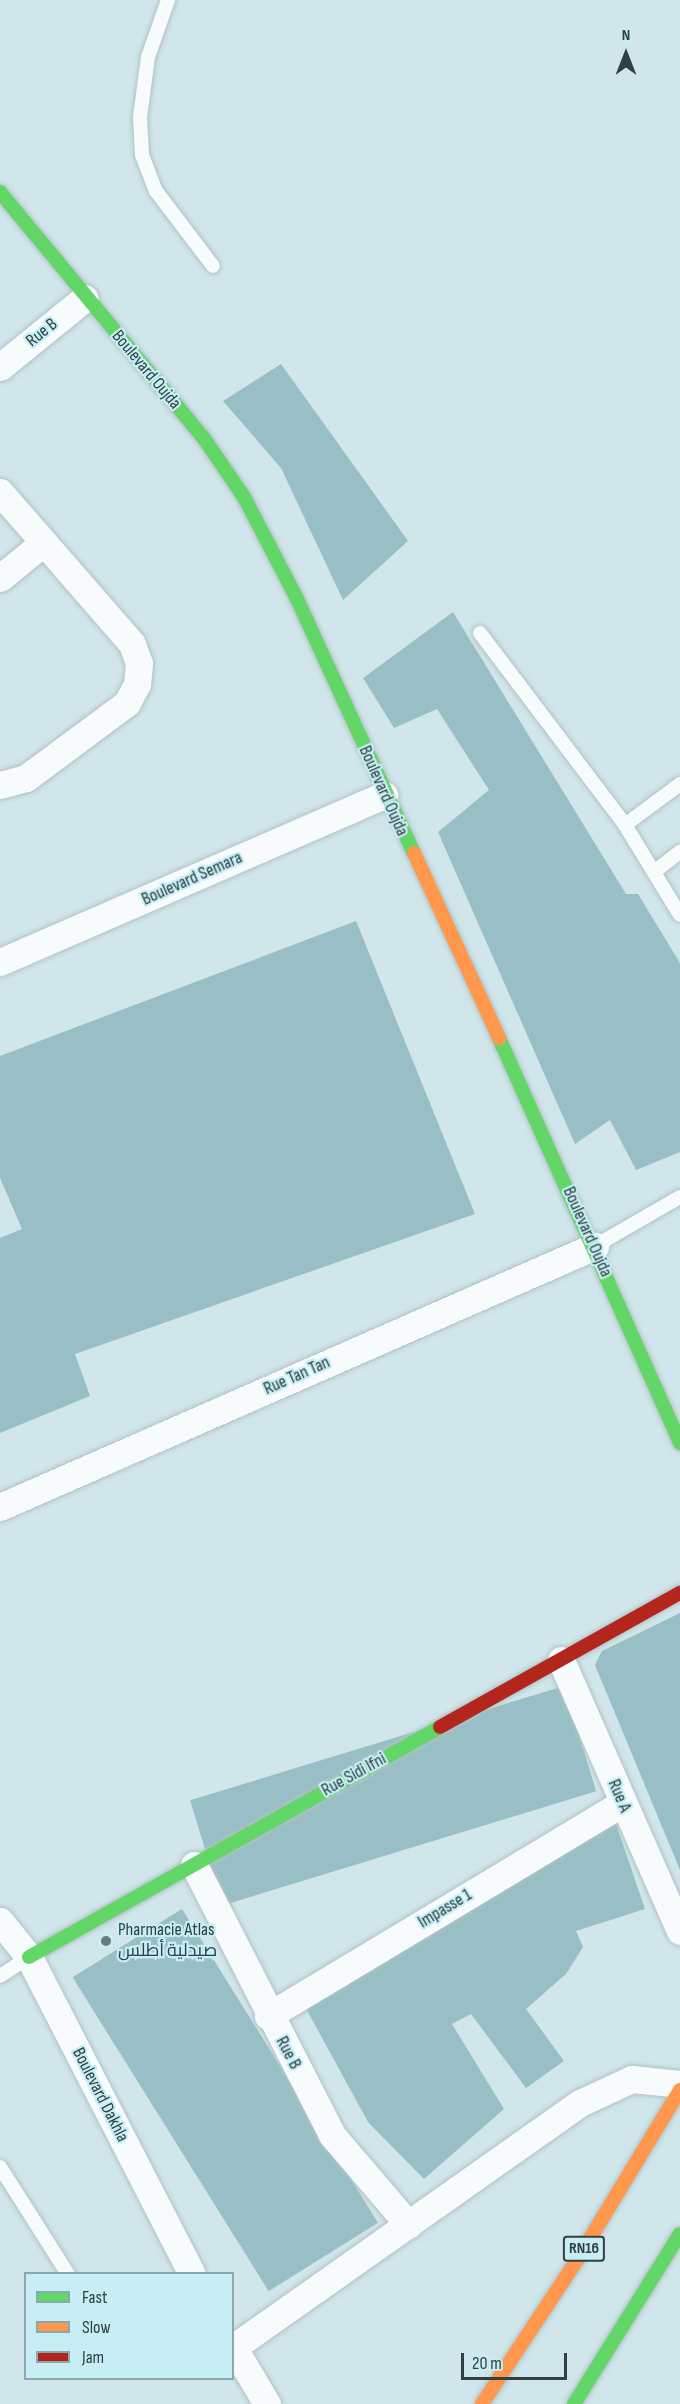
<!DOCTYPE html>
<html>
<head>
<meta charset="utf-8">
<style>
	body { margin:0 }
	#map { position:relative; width:680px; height:2404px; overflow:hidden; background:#d0e6ea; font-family:"Sofia Sans Condensed",Cairo,sans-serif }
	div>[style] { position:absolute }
	.building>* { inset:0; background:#97bfc5; transform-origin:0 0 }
	.roads { filter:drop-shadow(0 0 2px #b1c2c5) drop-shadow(0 0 2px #b1c2c5) }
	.lane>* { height:14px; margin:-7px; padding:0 7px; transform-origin:7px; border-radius:7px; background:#f8fbfc }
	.street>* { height:27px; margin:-13.5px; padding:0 13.5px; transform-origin:13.5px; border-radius:13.5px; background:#f8fbfc }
	.fast>* { height:14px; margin:-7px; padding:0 7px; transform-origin:7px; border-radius:7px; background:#63d668 }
	.slow>* { height:14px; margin:-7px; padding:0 7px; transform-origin:7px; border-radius:7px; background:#ff974d }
	.jam>* { height:14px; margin:-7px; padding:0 7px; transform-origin:7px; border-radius:7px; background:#b3261e }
	.dots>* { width:16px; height:16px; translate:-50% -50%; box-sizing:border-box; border:3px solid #c6eef4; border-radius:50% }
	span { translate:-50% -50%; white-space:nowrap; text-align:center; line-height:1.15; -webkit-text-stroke:4.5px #c6eef4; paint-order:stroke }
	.shield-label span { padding:2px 4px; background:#c6eef4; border:2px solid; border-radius:4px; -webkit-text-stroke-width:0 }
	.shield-label { font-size:16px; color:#304043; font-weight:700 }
	.street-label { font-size:18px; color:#304043 }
	.poi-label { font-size:18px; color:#304043 }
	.left { translate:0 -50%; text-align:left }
	.legend { position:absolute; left:24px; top:2272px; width:210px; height:108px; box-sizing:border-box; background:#c6eef4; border:2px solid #8aa8ad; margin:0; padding:8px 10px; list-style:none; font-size:18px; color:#304043 }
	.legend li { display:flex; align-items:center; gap:12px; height:30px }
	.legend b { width:30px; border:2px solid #8aa8ad }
	.north { position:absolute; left:596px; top:24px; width:60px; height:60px; -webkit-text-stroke:4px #c6eef4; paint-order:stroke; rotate:0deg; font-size:16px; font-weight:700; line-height:24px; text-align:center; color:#304043 }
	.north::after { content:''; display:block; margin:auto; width:21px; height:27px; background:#304043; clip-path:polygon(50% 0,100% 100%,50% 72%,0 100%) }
	.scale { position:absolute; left:461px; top:2353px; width:106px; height:27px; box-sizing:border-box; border:3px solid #304043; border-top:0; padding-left:8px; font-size:18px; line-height:21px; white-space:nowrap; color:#304043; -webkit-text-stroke:4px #c6eef4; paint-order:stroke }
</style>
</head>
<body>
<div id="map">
	<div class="building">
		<i style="clip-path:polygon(281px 364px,408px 541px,343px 600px,281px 468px,223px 401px)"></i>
		<i style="clip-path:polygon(453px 612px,626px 894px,638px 894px,680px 963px,680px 1152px,636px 1170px,610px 1120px,575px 1144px,438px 832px,489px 790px,437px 709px,394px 728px,363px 678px)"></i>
		<i style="clip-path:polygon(356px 921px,475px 1214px,75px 1354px,90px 1396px,0 1433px,0 1238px,22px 1229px,0 1178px,0 1056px)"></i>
		<i style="clip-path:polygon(680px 1613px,680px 1870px,595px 1665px,602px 1651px)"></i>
		<i style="left:564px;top:1686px;width:110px;height:391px;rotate:73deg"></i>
		<i style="clip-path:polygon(616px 1824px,645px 1909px,576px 1931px,583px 1947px,566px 1974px,526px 2009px,564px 2061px,526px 2088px,471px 2014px,452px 2024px,504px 2109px,424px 2179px,368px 2122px,303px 2003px)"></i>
		<i style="left:182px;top:1909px;width:370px;height:129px;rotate:58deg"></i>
	</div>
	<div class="roads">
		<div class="lane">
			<i style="left:168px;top:0;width:60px;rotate:109.3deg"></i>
			<i style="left:148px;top:57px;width:61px;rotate:97.6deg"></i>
			<i style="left:140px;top:117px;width:38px;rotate:87deg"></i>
			<i style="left:142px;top:155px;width:39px;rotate:69deg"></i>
			<i style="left:156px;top:191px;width:94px;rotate:52.8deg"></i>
			<i style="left:480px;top:633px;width:241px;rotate:52.9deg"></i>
			<i style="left:625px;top:825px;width:105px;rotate:58.6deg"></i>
			<i style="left:625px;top:825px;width:69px;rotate:-36.7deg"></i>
			<i style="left:654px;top:872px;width:33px;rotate:-38deg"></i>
			<i style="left:595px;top:1246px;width:98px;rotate:-30deg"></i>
			<i style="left:0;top:1976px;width:35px;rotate:-33deg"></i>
			<i style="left:0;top:2167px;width:127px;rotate:57.6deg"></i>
		</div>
		<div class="street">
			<i style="left:0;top:367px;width:109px;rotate:-39.1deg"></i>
			<i style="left:0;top:492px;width:201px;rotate:49deg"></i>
			<i style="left:132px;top:644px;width:20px;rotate:70deg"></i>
			<i style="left:139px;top:663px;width:21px;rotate:95deg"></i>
			<i style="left:137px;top:684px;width:21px;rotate:118deg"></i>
			<i style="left:127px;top:703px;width:126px;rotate:143.4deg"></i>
			<i style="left:26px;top:778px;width:27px;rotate:165deg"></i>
			<i style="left:0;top:578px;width:55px;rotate:-39.1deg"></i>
			<i style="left:0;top:962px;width:419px;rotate:-23.5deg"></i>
			<i style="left:0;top:1507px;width:650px;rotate:-23.68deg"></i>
			<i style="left:561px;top:1660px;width:296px;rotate:66.3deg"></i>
			<i style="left:194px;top:1865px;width:303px;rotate:62.9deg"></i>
			<i style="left:332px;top:2135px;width:118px;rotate:49.5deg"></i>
			<i style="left:0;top:1921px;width:46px;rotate:51.1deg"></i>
			<i style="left:29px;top:1957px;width:356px;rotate:62.8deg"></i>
			<i style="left:268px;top:2016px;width:413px;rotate:-31deg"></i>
			<i style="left:232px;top:2345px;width:69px;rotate:59.3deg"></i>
			<i style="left:234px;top:2347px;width:423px;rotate:-35.2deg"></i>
			<i style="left:580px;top:2103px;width:57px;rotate:-24.8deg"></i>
			<i style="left:632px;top:2079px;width:48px;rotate:5.9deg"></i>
		</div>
		<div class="fast">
			<i style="left:0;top:192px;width:318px;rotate:50.4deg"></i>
			<i style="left:203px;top:437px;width:73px;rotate:55.7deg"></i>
			<i style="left:244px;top:497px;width:115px;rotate:62.5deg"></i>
			<i style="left:297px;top:599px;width:280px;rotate:65.3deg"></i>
			<i style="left:499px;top:1038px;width:444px;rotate:65.9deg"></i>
			<i style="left:29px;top:1957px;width:471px;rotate:-29.2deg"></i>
			<i style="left:574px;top:2404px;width:200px;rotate:-58.1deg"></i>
		</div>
		<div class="slow">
			<i style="left:414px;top:853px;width:204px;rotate:65.3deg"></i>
			<i style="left:482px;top:2404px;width:173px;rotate:-56.6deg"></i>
			<i style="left:577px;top:2260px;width:199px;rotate:-58.8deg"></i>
		</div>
		<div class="jam">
			<i style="left:440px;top:1727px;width:275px;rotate:-29.2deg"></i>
		</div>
	</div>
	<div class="dots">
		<i style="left:106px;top:1941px;background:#687a7d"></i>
	</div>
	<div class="shield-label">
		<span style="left:584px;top:2249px">RN16</span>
	</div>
	<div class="street-label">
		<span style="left:42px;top:333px;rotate:-39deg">Rue B</span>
		<span style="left:146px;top:370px;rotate:50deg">Boulevard Oujda</span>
		<span style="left:383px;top:791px;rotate:66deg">Boulevard Oujda</span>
		<span style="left:192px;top:879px;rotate:-24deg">Boulevard Semara</span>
		<span style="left:587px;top:1232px;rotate:66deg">Boulevard Oujda</span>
		<span style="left:297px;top:1376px;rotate:-24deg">Rue Tan Tan</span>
		<span style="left:354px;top:1775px;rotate:-29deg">Rue Sidi Ifni</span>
		<span style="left:619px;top:1796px;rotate:67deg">Rue A</span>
		<span style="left:445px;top:1909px;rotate:-31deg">Impasse 1</span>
		<span style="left:288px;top:2053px;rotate:62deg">Rue B</span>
		<span style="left:100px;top:2095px;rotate:63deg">Boulevard Dakhla</span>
	</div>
	<div class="poi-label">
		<span class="left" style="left:118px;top:1941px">Pharmacie Atlas<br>صيدلية أطلس</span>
	</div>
	<ul class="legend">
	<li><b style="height:8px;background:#63d668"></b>Fast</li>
	<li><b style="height:8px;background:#ff974d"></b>Slow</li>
	<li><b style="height:8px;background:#b3261e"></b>Jam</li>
	</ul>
	<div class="north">N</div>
	<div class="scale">20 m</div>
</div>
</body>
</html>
